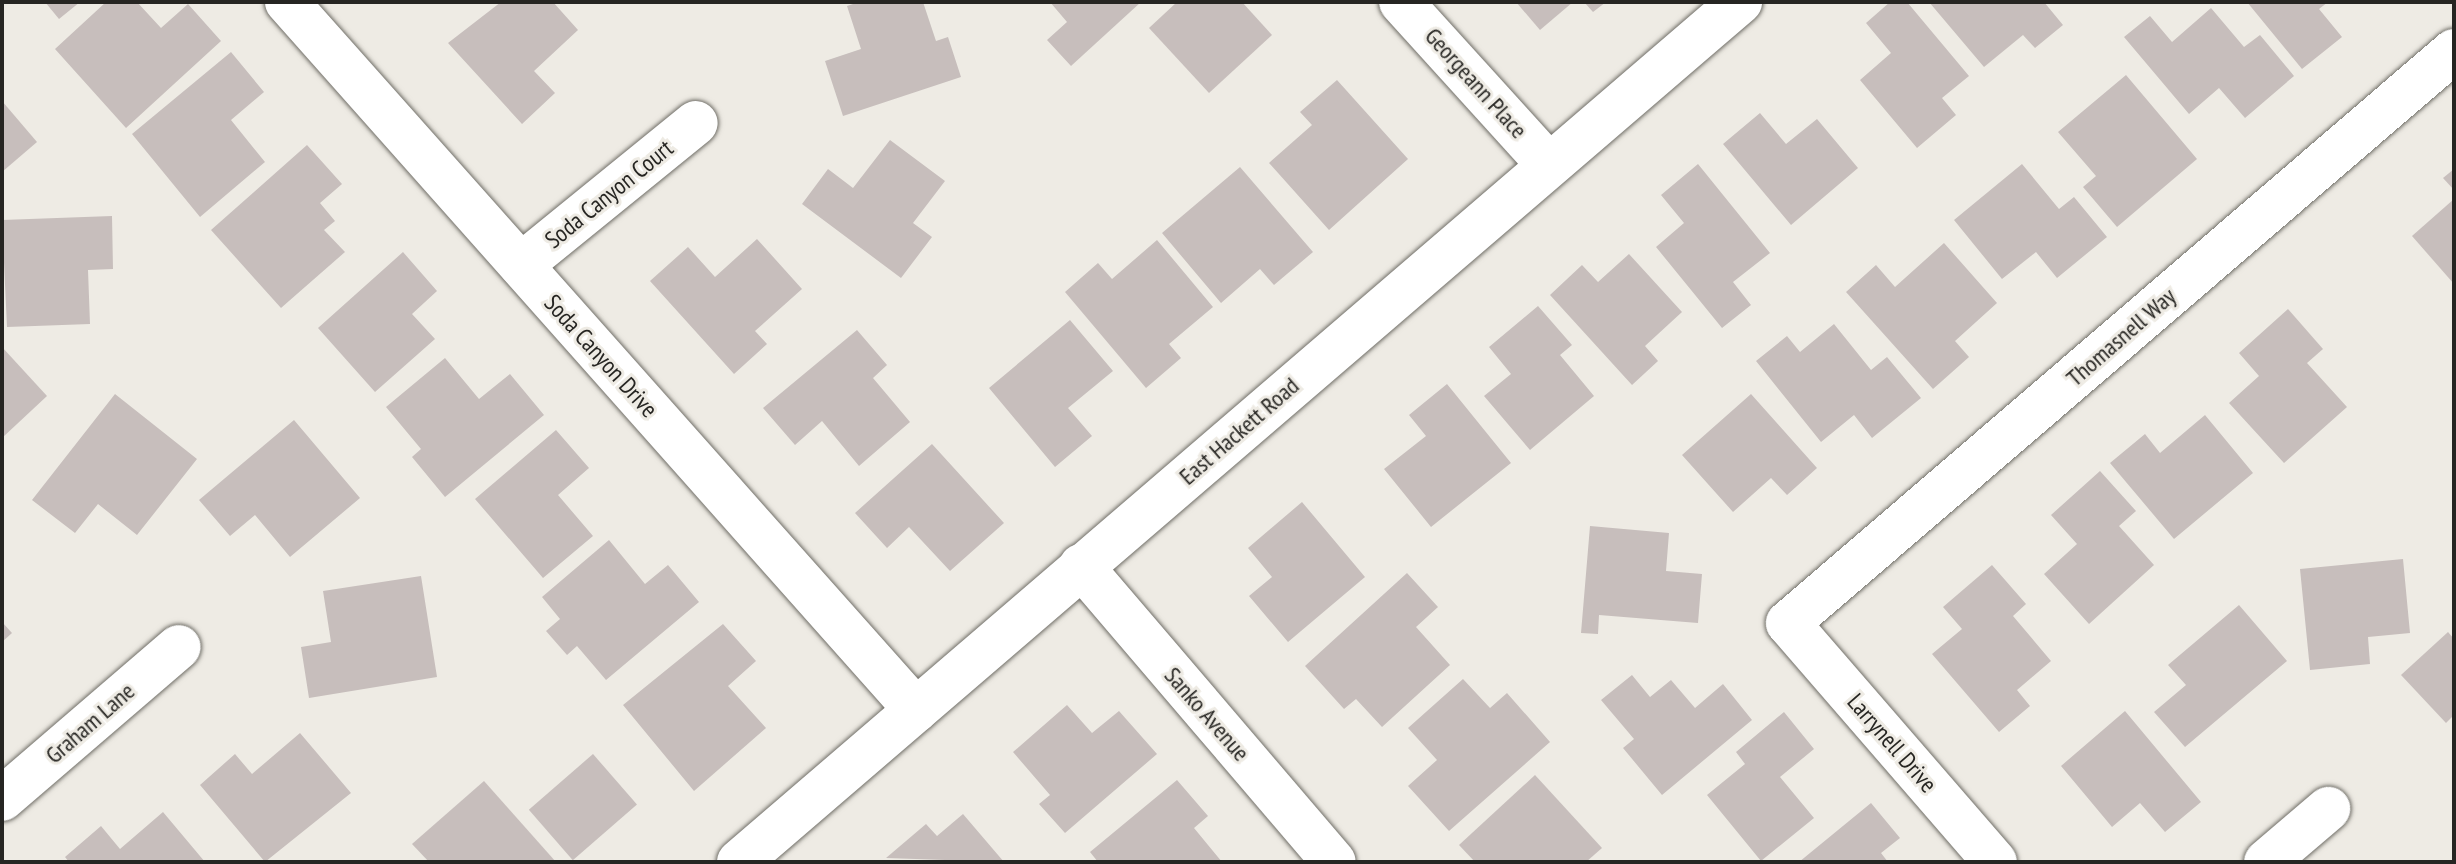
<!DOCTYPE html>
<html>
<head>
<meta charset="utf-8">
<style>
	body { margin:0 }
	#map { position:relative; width:2456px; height:864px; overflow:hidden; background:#eeebe4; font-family:"PT Sans Narrow",sans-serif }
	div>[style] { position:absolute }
	.building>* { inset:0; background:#c7bebc; transform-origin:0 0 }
	.roads { filter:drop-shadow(0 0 2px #706e67) drop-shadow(0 0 2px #706e67) }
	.street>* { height:44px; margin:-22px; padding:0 22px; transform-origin:22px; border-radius:22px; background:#fff }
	span { translate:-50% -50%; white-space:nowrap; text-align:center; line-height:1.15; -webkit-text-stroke:6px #eeebe4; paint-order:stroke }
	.street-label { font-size:24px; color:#262522 }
	.frame { position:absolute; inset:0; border:4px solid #262522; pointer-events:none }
</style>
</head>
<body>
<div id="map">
	<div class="building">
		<i style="clip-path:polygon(45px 2px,80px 2px,59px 19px)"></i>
		<i style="clip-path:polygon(106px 2px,137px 2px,161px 28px,188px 4px,221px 41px,126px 128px,55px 49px)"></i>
		<i style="clip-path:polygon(501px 2px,553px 2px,578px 30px,534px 71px,555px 93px,522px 124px,448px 43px)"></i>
		<i style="clip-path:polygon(859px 2px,923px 2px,936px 41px,948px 37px,961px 77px,843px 116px,825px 61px,861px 49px,847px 6px)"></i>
		<i style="clip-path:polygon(1050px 2px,1141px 2px,1071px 66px,1047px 40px,1067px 22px)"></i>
		<i style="clip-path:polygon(1177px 2px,1242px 2px,1272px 35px,1209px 93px,1149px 28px)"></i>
		<i style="clip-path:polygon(1516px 2px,1573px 2px,1540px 30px)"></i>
		<i style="clip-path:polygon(1584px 2px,1606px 2px,1593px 12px)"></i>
		<i style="clip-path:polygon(1890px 2px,1907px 2px,1969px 76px,1942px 98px,1956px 115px,1917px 148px,1860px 80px,1891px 53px,1866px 23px)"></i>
		<i style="clip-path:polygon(1929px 2px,2044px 2px,2063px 25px,2035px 48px,2023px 35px,1984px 67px)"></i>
		<i style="clip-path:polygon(2247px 2px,2328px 2px,2319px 9px,2342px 37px,2302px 69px)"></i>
		<i style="clip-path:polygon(2211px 8px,2244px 47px,2260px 35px,2294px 76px,2245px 118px,2219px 88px,2189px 114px,2124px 37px,2150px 16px,2172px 42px)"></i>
		<i style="clip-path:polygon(231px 52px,264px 92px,231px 120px,265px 162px,200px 217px,132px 134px)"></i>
		<i style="clip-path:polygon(2126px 75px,2197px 159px,2117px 227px,2083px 187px,2096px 176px,2058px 132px)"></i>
		<i style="clip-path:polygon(1337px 80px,1408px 159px,1329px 230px,1269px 163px,1312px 125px,1300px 112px)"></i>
		<i style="clip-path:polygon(2px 101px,37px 142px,2px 172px)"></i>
		<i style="clip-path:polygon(1760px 113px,1786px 144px,1817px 119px,1858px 168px,1791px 225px,1723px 144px)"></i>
		<i style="clip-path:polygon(890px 140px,945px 181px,913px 223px,932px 237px,901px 278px,802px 204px,828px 169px,853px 188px)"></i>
		<i style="clip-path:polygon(307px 145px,342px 184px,320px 203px,335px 221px,324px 230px,345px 252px,281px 308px,211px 230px)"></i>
		<i style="clip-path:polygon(1698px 164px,1770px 253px,1733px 282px,1751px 305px,1722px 328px,1656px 247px,1684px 223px,1661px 195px)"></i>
		<i style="clip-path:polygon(2022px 164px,2059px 209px,2074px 197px,2107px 237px,2057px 278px,2036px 252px,2002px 279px,1954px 220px)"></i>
		<i style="clip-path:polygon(1240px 167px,1313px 252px,1274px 285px,1260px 269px,1221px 303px,1162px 233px)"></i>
		<i style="clip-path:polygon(2454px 169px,2454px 190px,2443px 178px)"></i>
		<i style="clip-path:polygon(2454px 199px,2454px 284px,2412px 236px)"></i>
		<i style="clip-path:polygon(112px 216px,113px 269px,88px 270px,90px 324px,7px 327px,2px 220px)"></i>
		<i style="clip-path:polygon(757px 239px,802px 289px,755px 331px,767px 344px,734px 374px,650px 281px,688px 247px,715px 277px)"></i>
		<i style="clip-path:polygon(1157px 240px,1213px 307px,1169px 344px,1181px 358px,1146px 388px,1065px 292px,1098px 263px,1112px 279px)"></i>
		<i style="clip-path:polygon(1944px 243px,1997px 303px,1955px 341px,1969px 357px,1933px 389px,1846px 292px,1876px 265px,1895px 287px)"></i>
		<i style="clip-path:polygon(403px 252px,437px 291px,412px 314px,435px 339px,375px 392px,318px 328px)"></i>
		<i style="clip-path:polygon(1629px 254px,1682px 312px,1645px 346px,1658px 361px,1632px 385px,1550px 295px,1582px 265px,1598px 282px)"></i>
		<i style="clip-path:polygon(1538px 306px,1572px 345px,1560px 355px,1594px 396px,1530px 450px,1484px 396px,1511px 374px,1489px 347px)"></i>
		<i style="clip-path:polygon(2288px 309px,2323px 349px,2307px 363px,2347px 407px,2284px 463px,2229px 403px,2259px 376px,2239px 353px)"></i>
		<i style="clip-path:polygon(1070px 320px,1113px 371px,1068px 408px,1092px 436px,1055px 467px,989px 388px)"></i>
		<i style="clip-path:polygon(1834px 324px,1871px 370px,1887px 357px,1921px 398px,1872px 438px,1854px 415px,1821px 442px,1756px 361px,1787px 336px,1800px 352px)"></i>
		<i style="clip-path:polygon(857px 330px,887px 365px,873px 378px,910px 422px,859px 466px,822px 421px,795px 445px,763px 408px)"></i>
		<i style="clip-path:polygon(2px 347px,47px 396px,2px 438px)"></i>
		<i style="clip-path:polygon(445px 358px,479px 399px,510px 374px,544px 415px,445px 497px,412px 457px,421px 449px,386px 407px)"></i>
		<i style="clip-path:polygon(1447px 384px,1511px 463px,1431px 527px,1384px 469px,1426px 436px,1409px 415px)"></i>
		<i style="clip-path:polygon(115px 394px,197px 459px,137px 535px,98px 504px,75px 533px,32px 500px)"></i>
		<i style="clip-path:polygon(1751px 394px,1817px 468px,1787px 495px,1771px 478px,1733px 512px,1682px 455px)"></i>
		<i style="clip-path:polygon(2205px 415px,2253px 473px,2174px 539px,2110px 463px,2145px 434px,2160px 453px)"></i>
		<i style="clip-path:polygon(294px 420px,360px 498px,290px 557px,255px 515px,230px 536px,199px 500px)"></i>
		<i style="clip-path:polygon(556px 430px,589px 468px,558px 495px,593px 536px,543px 578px,475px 499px)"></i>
		<i style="clip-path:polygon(932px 444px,1004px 523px,950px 571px,909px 527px,887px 548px,855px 513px)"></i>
		<i style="clip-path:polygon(2100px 471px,2136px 511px,2119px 526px,2154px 565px,2089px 624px,2044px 574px,2077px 544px,2051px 515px)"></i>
		<i style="clip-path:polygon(1302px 502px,1365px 577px,1288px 642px,1249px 596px,1272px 577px,1248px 548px)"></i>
		<i style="clip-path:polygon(1590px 526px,1669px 533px,1666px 571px,1702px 574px,1698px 623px,1599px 615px,1598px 634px,1581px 633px)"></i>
		<i style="clip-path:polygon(609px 540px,645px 584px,668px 565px,699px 602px,606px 680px,577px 646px,567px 655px,546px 631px,560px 619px,542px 597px)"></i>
		<i style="clip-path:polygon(2403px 559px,2410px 633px,2368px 637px,2370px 664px,2310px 670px,2300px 569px)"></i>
		<i style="clip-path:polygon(1992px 565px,2026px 604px,2013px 616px,2051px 661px,2017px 690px,2030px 706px,1999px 732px,1932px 654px,1962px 629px,1943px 607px)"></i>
		<i style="clip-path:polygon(1407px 573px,1438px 607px,1416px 627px,1450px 665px,1382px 727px,1356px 699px,1344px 709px,1305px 666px)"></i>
		<i style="clip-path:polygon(421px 576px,437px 677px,309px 698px,301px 647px,331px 642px,323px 591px)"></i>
		<i style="clip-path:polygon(2239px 605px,2287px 661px,2185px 747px,2154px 712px,2186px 685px,2168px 665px)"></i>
		<i style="clip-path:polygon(2px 622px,12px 633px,2px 642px)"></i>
		<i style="clip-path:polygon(723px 624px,756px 661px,728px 686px,766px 728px,694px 791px,623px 705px)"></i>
		<i style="clip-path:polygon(2448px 632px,2454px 639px,2454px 715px,2446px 723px,2401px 675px)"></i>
		<i style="clip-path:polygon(1632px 675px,1650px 697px,1671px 680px,1695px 708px,1723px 684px,1752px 720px,1662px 795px,1623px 748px,1634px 739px,1601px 700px)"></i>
		<i style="clip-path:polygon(1463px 679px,1490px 708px,1507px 693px,1550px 742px,1449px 831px,1408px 786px,1437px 760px,1408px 728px)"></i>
		<i style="clip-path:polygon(1067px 705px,1092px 733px,1119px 711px,1157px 754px,1065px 833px,1039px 804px,1050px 795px,1013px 752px)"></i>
		<i style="clip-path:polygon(2125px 711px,2201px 802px,2165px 832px,2140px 803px,2112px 827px,2061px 766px)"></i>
		<i style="clip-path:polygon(1784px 712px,1814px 749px,1780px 777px,1814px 818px,1761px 861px,1707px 795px,1745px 764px,1736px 752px)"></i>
		<i style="clip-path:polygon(300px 733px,351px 793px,265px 862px,200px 785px,235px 754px,252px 774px)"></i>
		<i style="left:593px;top:754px;width:67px;height:85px;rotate:49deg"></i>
		<i style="clip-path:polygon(1535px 775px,1602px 848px,1586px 862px,1475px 862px,1459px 845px)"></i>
		<i style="clip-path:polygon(1177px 780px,1208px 816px,1194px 828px,1222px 862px,1098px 862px,1090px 852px)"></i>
		<i style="clip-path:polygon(484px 781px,556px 862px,429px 862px,412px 844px)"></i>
		<i style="clip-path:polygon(1871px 803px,1900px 838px,1881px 853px,1888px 862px,1799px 862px)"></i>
		<i style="clip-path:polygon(163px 812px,205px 862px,69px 862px,65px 857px,101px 826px,120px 849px)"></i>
		<i style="clip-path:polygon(963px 814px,1004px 862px,886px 858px,926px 824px,937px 836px)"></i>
	</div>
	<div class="roads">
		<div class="street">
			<i style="left:287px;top:2px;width:947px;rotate:48.38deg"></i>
			<i style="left:1401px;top:2px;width:220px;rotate:47.8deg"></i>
			<i style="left:521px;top:265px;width:225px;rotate:-39.1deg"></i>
			<i style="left:1081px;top:566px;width:389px;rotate:49.5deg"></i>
			<i style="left:2px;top:799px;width:233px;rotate:-40.7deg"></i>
			<i style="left:739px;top:862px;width:1320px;rotate:-40.67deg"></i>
			<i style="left:1995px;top:862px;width:316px;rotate:-130.9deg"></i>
			<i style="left:1788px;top:623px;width:878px;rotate:-40.66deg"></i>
			<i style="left:2266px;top:862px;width:82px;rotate:-40.5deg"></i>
		</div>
	</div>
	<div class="street-label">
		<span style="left:1476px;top:83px;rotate:48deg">Georgeann Place</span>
		<span style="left:609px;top:194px;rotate:-39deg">Soda Canyon Court</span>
		<span style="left:2121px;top:337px;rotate:-41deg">Thomasnell Way</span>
		<span style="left:601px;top:356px;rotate:48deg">Soda Canyon Drive</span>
		<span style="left:1239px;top:431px;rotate:-41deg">East Hackett Road</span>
		<span style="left:1207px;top:714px;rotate:49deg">Sanko Avenue</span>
		<span style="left:90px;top:723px;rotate:-41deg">Graham Lane</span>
		<span style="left:1892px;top:743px;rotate:49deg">Larrynell Drive</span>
	</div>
	<div class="frame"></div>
</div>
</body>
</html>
